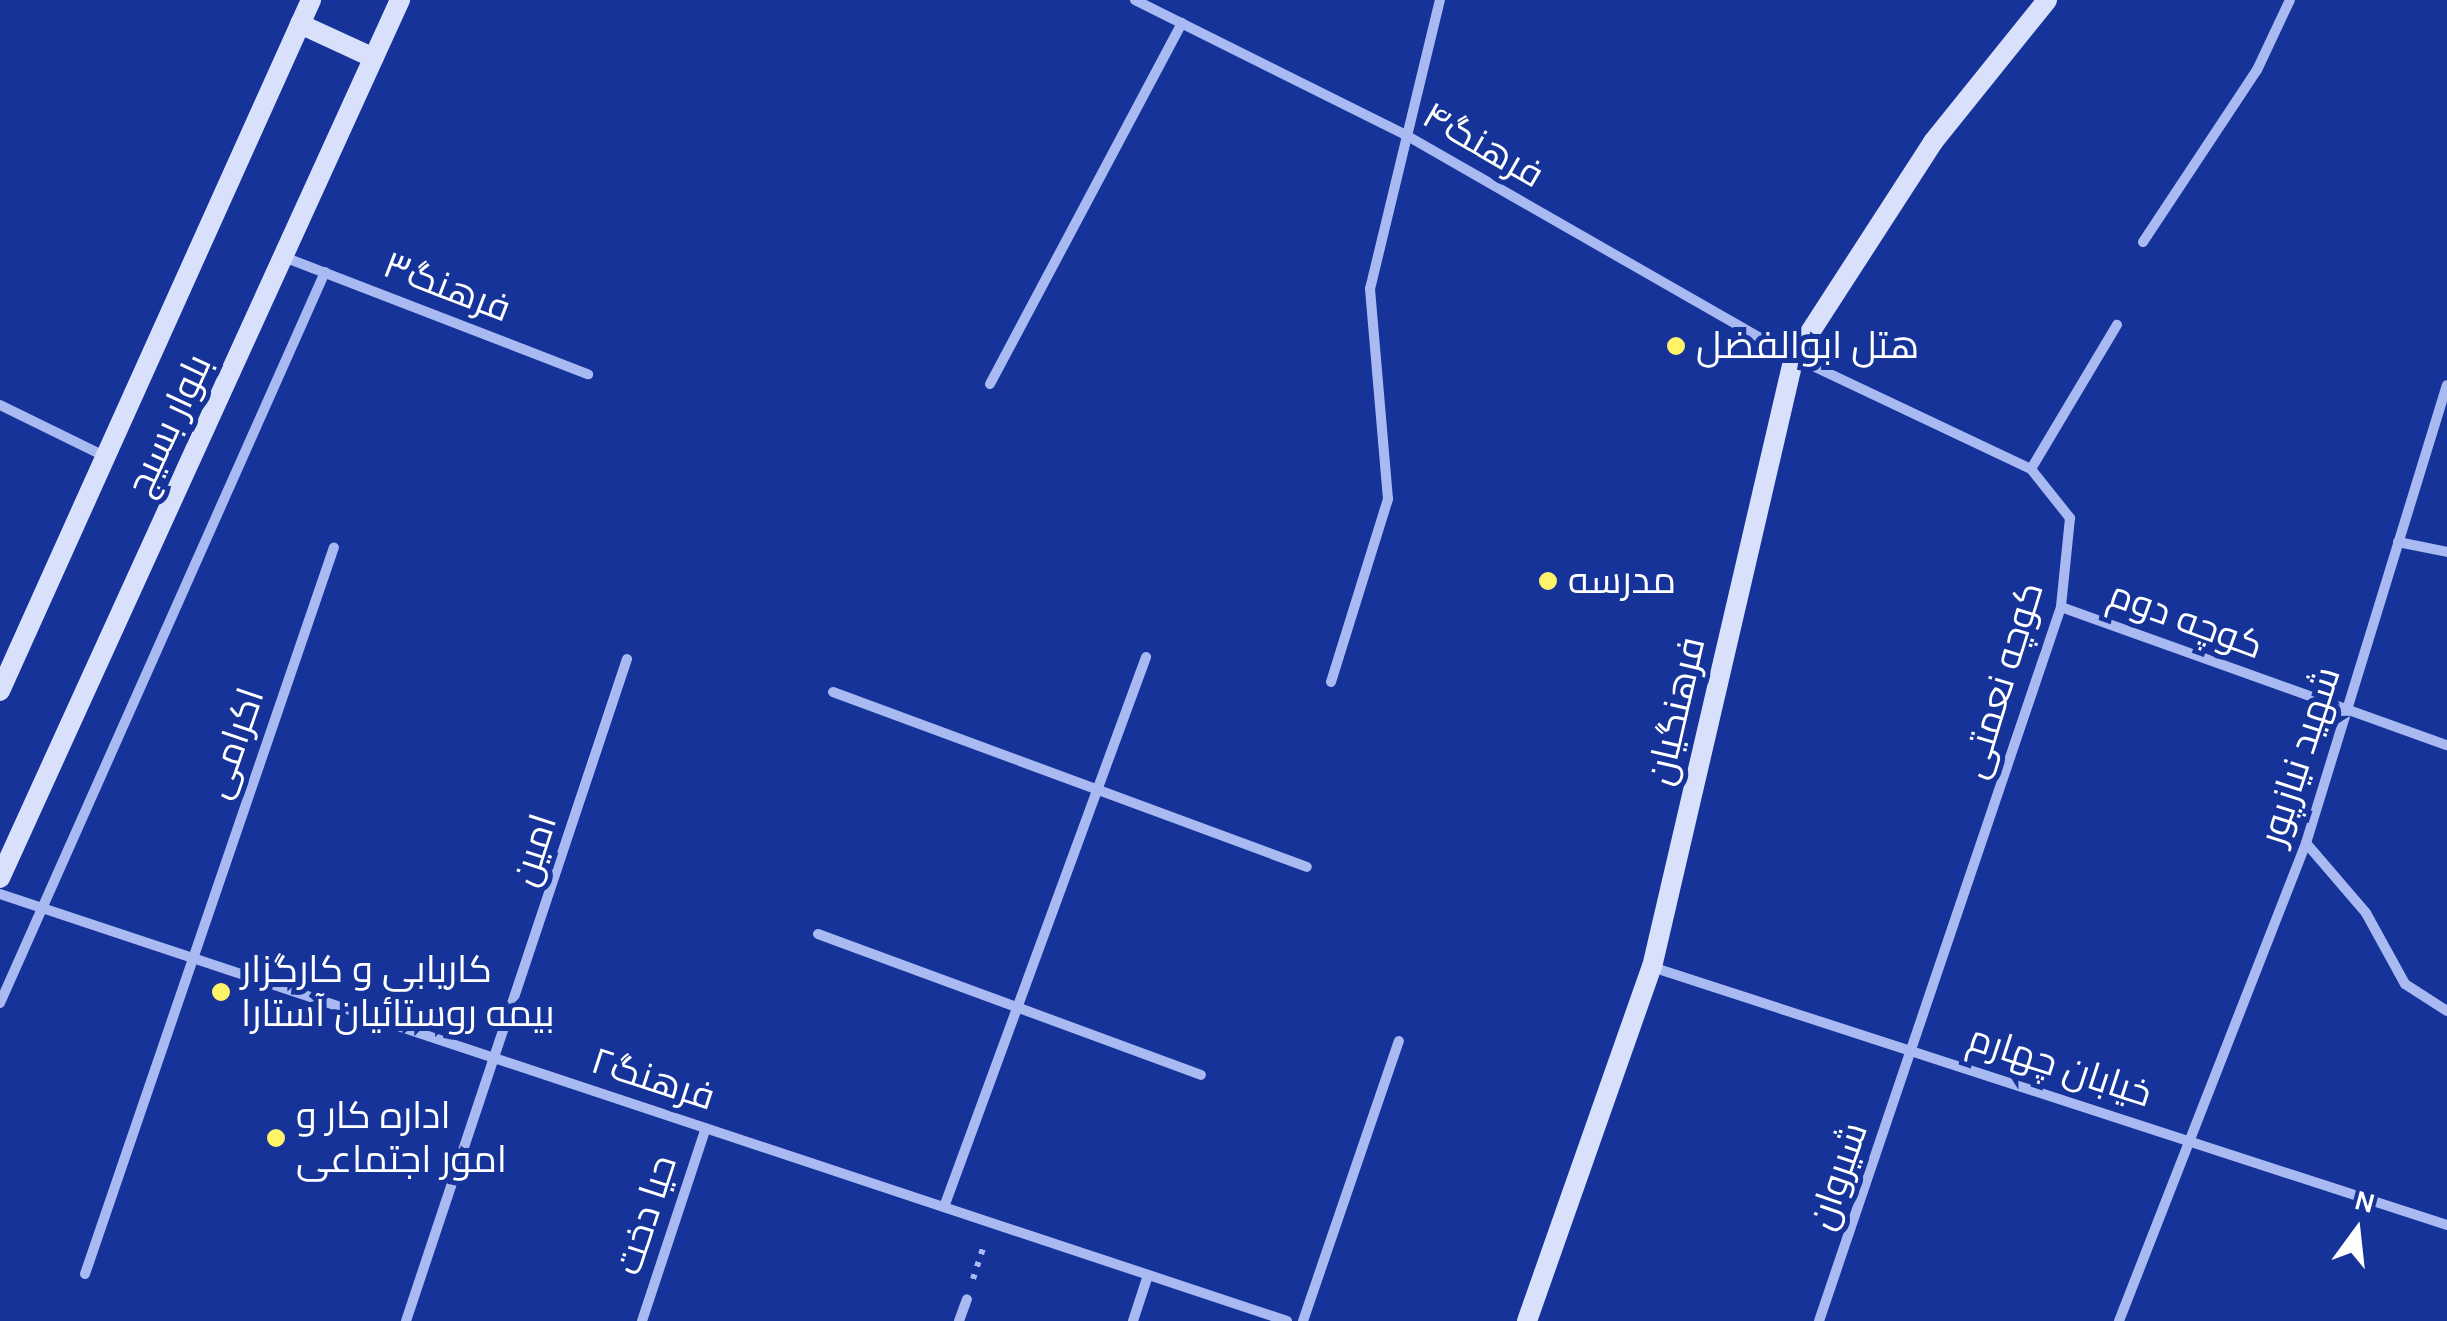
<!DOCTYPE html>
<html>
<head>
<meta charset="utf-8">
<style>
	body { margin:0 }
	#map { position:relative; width:2447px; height:1321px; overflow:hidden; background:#153399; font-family:Karla,Cairo,sans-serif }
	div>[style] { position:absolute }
	.path>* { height:6px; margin-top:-3px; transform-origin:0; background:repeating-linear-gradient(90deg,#a9baf2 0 5px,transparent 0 13px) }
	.street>* { height:10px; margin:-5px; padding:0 5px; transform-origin:5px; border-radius:5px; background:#a9baf2 }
	.secondary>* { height:20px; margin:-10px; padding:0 10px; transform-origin:10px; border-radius:10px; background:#d8e0fc }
	.dots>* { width:28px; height:28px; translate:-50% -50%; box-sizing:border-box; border:5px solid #153399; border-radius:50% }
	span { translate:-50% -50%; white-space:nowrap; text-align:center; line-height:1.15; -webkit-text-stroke:10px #153399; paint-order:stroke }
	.street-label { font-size:38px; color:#fff }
	.poi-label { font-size:38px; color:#fff }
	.left { translate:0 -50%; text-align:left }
	.north { position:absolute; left:2307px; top:1181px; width:100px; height:100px; -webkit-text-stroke:8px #153399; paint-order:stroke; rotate:15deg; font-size:28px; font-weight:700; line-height:40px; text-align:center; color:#fff }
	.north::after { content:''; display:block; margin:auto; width:35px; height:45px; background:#fff; clip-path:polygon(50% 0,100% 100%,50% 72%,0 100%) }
</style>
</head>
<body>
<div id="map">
	<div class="path">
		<i style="left:973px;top:1279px;width:38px;rotate:-72deg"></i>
	</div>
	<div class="street">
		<i style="left:1135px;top:0;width:301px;rotate:26.5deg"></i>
		<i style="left:1404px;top:134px;width:449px;rotate:29.8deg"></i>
		<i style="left:1794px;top:357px;width:262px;rotate:25.3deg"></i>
		<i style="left:2031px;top:469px;width:63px;rotate:51.5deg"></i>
		<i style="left:2070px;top:518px;width:89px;rotate:95.8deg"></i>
		<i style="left:2061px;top:607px;width:754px;rotate:108.72deg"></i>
		<i style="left:2143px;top:242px;width:206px;rotate:-56.5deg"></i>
		<i style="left:2257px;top:70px;width:77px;rotate:-64.8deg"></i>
		<i style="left:284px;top:257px;width:326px;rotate:21.1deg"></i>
		<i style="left:990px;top:384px;width:409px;rotate:-62deg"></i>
		<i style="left:0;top:405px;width:116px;rotate:26.1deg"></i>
		<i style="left:2031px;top:469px;width:168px;rotate:-59.2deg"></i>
		<i style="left:2398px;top:542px;width:50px;rotate:11.5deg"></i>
		<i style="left:2061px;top:607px;width:410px;rotate:19.7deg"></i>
		<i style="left:1331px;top:682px;width:192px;rotate:-72.7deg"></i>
		<i style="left:1388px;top:499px;width:211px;rotate:-94.9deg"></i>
		<i style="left:1370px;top:289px;width:297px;rotate:-76.4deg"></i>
		<i style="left:833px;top:692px;width:505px;rotate:20.26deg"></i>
		<i style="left:2306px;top:843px;width:92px;rotate:49.4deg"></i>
		<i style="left:2366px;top:913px;width:81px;rotate:61.2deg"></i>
		<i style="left:2405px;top:984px;width:50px;rotate:32.7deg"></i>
		<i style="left:0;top:894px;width:1356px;rotate:18.35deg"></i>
		<i style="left:818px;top:934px;width:408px;rotate:20.2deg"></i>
		<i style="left:1652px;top:967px;width:836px;rotate:17.98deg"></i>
		<i style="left:0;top:1003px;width:800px;rotate:-66.03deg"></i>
		<i style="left:944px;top:1207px;width:586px;rotate:-69.83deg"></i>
		<i style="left:85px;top:1274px;width:768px;rotate:-71.09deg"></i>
		<i style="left:406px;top:1321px;width:698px;rotate:-71.54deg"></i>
		<i style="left:642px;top:1321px;width:203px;rotate:-71.7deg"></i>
		<i style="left:959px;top:1321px;width:23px;rotate:-70deg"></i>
		<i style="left:1133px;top:1321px;width:48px;rotate:-71.9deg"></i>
		<i style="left:1303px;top:1321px;width:296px;rotate:-71.1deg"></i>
		<i style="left:2119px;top:1321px;width:513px;rotate:-68.63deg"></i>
		<i style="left:2306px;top:843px;width:479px;rotate:-72.9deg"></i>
	</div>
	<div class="secondary">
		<i style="left:300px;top:24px;width:81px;rotate:24.7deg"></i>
		<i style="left:0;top:691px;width:758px;rotate:-65.77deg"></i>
		<i style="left:0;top:878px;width:965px;rotate:-65.51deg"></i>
		<i style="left:1527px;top:1321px;width:375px;rotate:-70.6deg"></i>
		<i style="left:1652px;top:967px;width:626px;rotate:-76.9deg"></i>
		<i style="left:1794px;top:357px;width:256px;rotate:-57.1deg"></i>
		<i style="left:1933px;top:142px;width:182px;rotate:-51.2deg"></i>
	</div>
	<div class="dots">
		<i style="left:1676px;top:346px;background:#fff36a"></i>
		<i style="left:1548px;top:581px;background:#fff36a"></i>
		<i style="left:221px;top:992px;background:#fff36a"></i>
		<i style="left:276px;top:1138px;background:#fff36a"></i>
	</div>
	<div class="street-label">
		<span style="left:1483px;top:145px;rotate:30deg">فرهنگ۴</span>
		<span style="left:447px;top:287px;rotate:21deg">فرهنگ۳</span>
		<span style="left:169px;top:425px;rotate:-65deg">بلوار بسیج</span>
		<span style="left:2186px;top:620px;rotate:20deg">کوچه دوم</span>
		<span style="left:2002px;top:680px;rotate:-73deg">کوچه نعمتی</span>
		<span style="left:1676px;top:711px;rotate:-77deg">فرهنگیان</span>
		<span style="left:234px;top:743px;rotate:-71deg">اکرامی</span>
		<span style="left:2300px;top:756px;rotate:-72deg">شهید نیازپور</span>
		<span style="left:534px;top:850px;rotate:-72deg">امین</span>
		<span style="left:2060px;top:1066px;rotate:18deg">خیابان چهارم</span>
		<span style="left:653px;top:1079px;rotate:18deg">فرهنگ۲</span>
		<span style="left:1838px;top:1176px;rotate:-71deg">شیروان</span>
		<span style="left:646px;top:1215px;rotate:-72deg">حیا دخت</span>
	</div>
	<div class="poi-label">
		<span class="left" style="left:1696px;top:346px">هتل ابوالفضل</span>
		<span class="left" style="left:1568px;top:581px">مدرسه</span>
		<span class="left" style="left:241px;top:992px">کاریابی و کارگزار<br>بیمه روستائیان آستارا</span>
		<span class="left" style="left:296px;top:1138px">اداره کار و<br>امور اجتماعی</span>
	</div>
	<div class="north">N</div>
</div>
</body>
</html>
